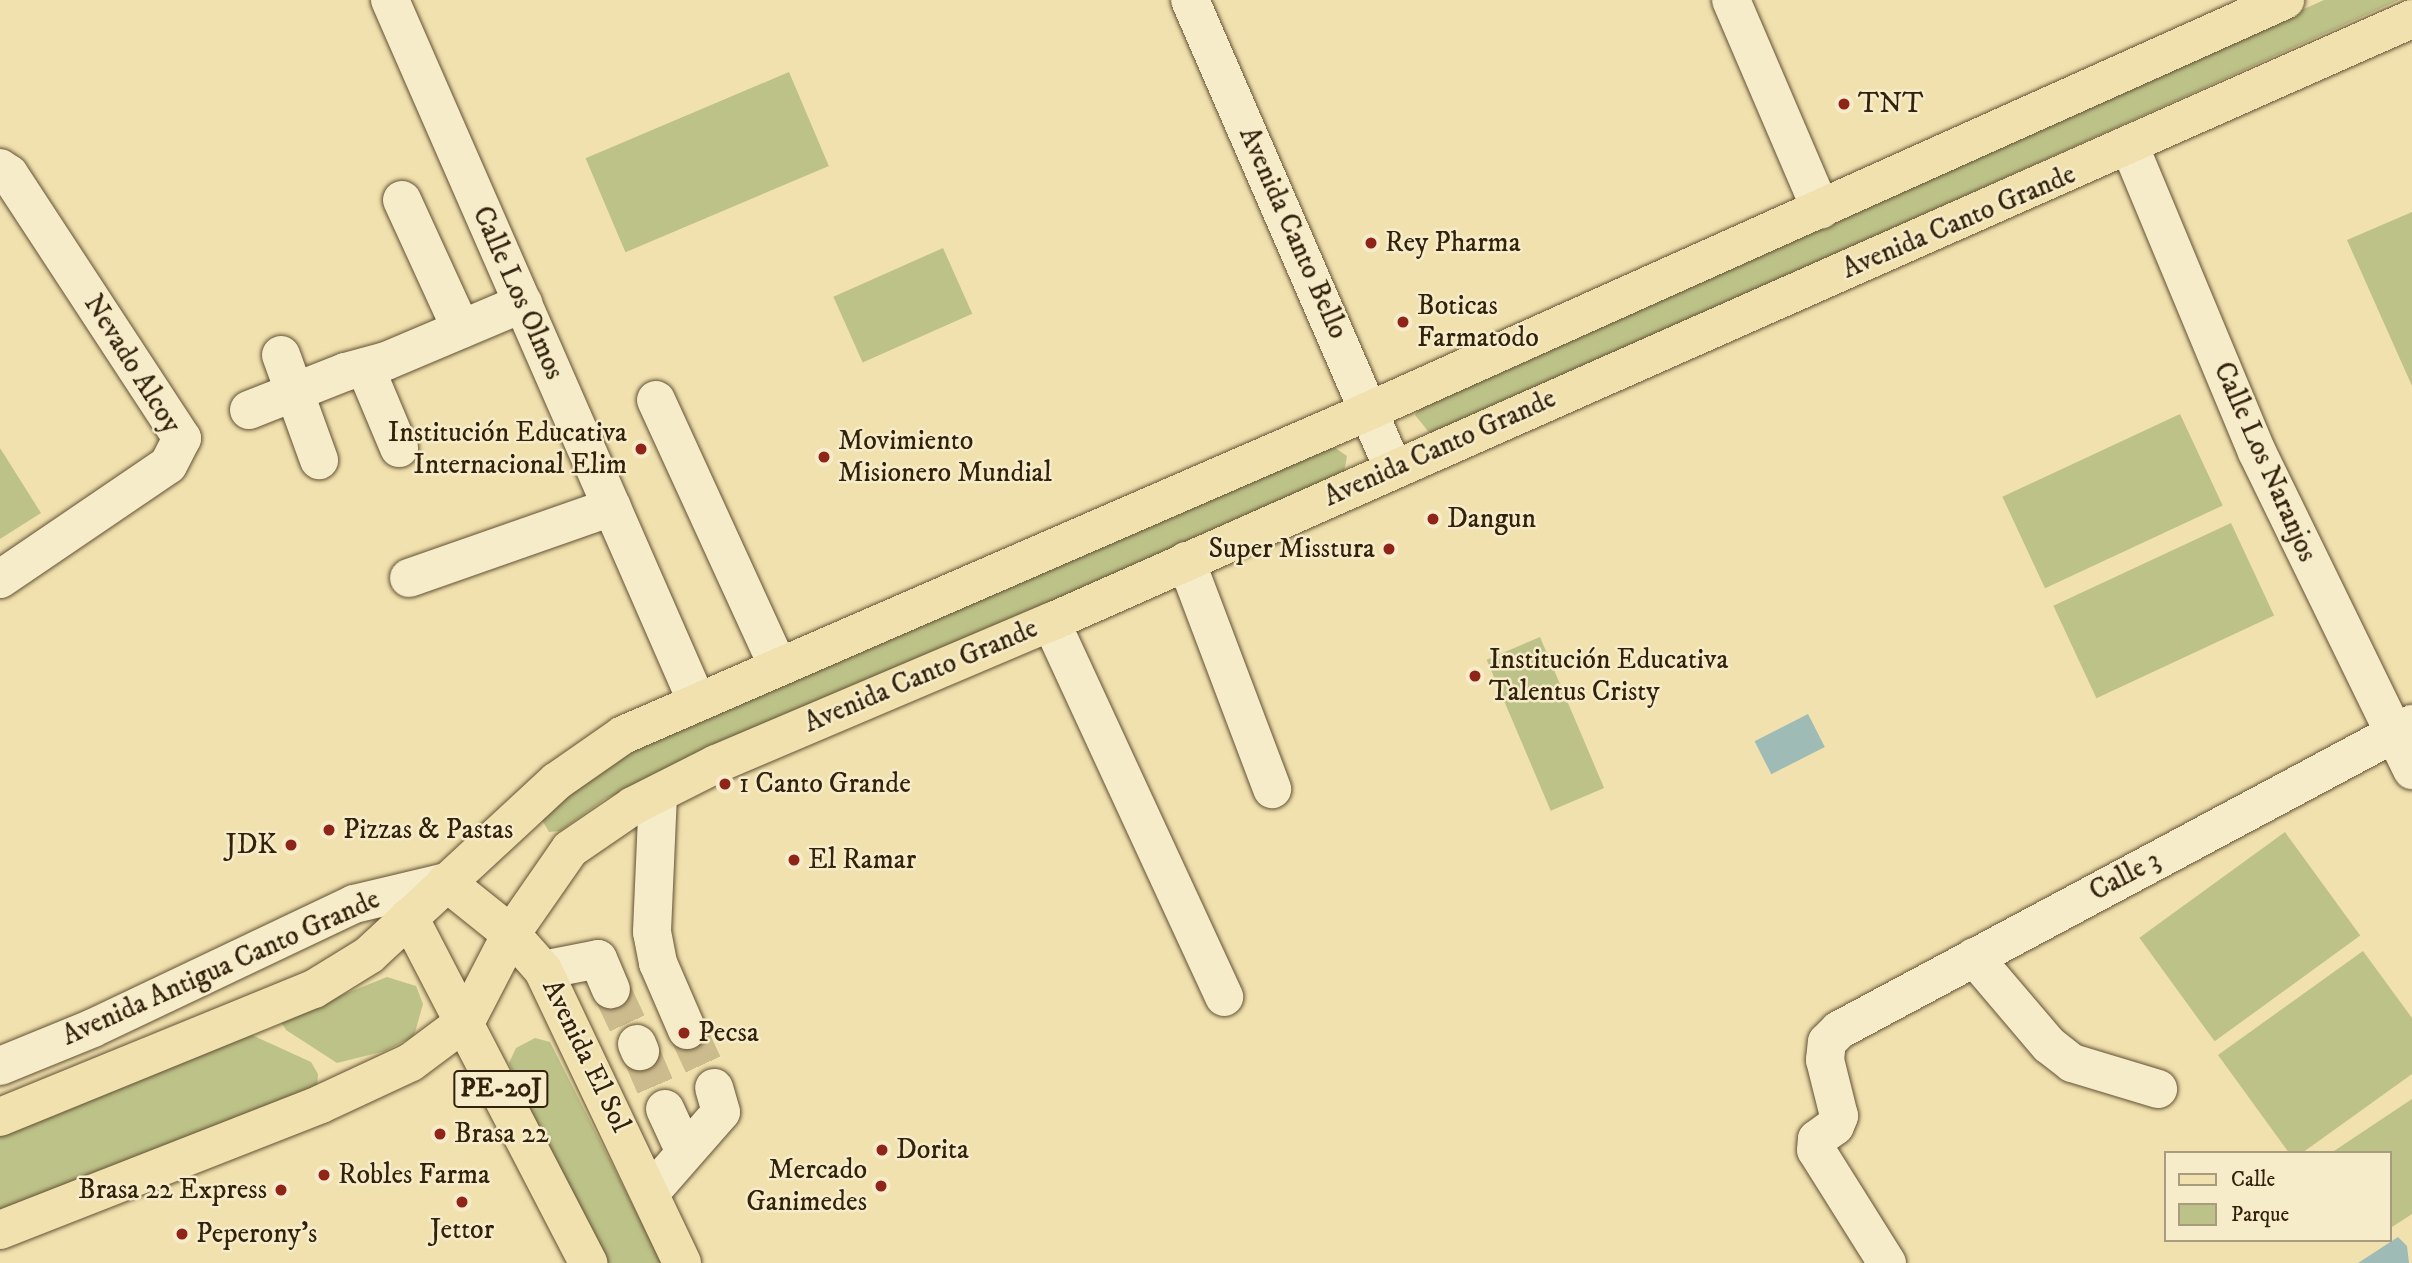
<!DOCTYPE html>
<html>
<head>
<meta charset="utf-8">
<style>
	body { margin:0 }
	#map { position:relative; width:2412px; height:1263px; overflow:hidden; background:#f1e1ae; font-family:"IM FELL DW Pica",serif }
	div>[style] { position:absolute }
	.green>* { inset:0; background:#bdc288; transform-origin:0 0 }
	.water>* { inset:0; background:#9fbbb6; transform-origin:0 0 }
	.minor-tunnel>* { height:38px; margin-top:-19px; transform-origin:0; background:repeating-linear-gradient(90deg,#cbbb8d 0 38px,transparent 0 57px) }
	.roads { filter:drop-shadow(0 0 2px #625134) drop-shadow(0 0 2px #625134) }
	.minor>* { height:38px; margin:-19px; padding:0 19px; transform-origin:19px; border-radius:19px; background:#f6ecca }
	.major>* { height:38px; margin:-19px; padding:0 19px; transform-origin:19px; border-radius:19px; background:#f1e1ae }
	.dots>* { width:19px; height:19px; translate:-50% -50%; box-sizing:border-box; border:4px solid #f6ecca; border-radius:50% }
	span { translate:-50% -50%; white-space:nowrap; text-align:center; line-height:1.15; -webkit-text-stroke:5px #f6ecca; paint-order:stroke }
	.shield-label span { padding:2px 5px; background:#f6ecca; border:2px solid; border-radius:5px; -webkit-text-stroke-width:0 }
	.shield-label { font-size:26px; color:#32210b; font-weight:700 }
	.poi-label { font-size:28px; color:#32210b }
	.left { translate:0 -50%; text-align:left }
	.right { translate:-100% -50%; text-align:right }
	.street-label { font-size:28px; color:#32210b }
	.legend { position:absolute; left:2164px; top:1151px; width:228px; height:91px; box-sizing:border-box; background:#f6ecca; border:2px solid #a89b7e; margin:0; padding:9px 12px; list-style:none; font-size:21px; color:#32210b }
	.legend li { display:flex; align-items:center; gap:14px; height:35px }
	.legend b { width:35px; border:2px solid #a89b7e }
</style>
</head>
<body>
<div id="map">
	<div class="green">
		<i style="clip-path:polygon(2324px 0,2399px 0,1432px 436px,1415px 415px,1425px 400px)"></i>
		<i style="left:789px;top:72px;width:102px;height:221px;rotate:67deg"></i>
		<i style="clip-path:polygon(2412px 212px,2412px 386px,2347px 240px)"></i>
		<i style="left:943px;top:248px;width:72px;height:120px;rotate:66deg"></i>
		<i style="left:2180px;top:414px;width:101px;height:196px;rotate:65deg"></i>
		<i style="clip-path:polygon(1331px 445px,1347px 456px,1344px 473px,605px 799px,560px 831px,549px 832px,542px 820px,545px 805px,642px 746px)"></i>
		<i style="clip-path:polygon(0 448px,41px 513px,0 539px)"></i>
		<i style="left:2231px;top:523px;width:102px;height:196px;rotate:65deg"></i>
		<i style="left:1540px;top:637px;width:164px;height:58px;rotate:67deg"></i>
		<i style="left:2285px;top:832px;width:128px;height:180px;rotate:54deg"></i>
		<i style="clip-path:polygon(2363px 951px,2412px 1018px,2412px 1074px,2302px 1153px,2289px 1153px,2218px 1055px)"></i>
		<i style="clip-path:polygon(387px 977px,416px 986px,423px 1004px,414px 1036px,385px 1051px,337px 1063px,286px 1030px,280px 1020px)"></i>
		<i style="clip-path:polygon(252px 1035px,311px 1062px,318px 1074px,317px 1088px,0 1215px,0 1131px)"></i>
		<i style="clip-path:polygon(535px 1038px,550px 1042px,662px 1263px,602px 1263px,509px 1063px,516px 1048px)"></i>
		<i style="clip-path:polygon(2412px 1099px,2412px 1214px,2389px 1229px,2389px 1153px,2331px 1153px)"></i>
	</div>
	<div class="water">
		<i style="left:1808px;top:714px;width:37px;height:60px;rotate:63deg"></i>
		<i style="clip-path:polygon(2398px 1237px,2407px 1246px,2409px 1263px,2358px 1263px)"></i>
	</div>
	<div class="minor-tunnel">
		<i style="left:611px;top:989px;width:61px;rotate:64.7deg"></i>
		<i style="left:687px;top:1030px;width:64px;rotate:65deg"></i>
		<i style="left:640px;top:1051px;width:63px;rotate:66.7deg"></i>
	</div>
	<div class="roads">
		<div class="minor">
			<i style="left:390px;top:0;width:766px;rotate:66.38deg"></i>
			<i style="left:1190px;top:0;width:510px;rotate:66.55deg"></i>
			<i style="left:1731px;top:0;width:228px;rotate:66.8deg"></i>
			<i style="left:2130px;top:147px;width:330px;rotate:67.4deg"></i>
			<i style="left:2257px;top:452px;width:354px;rotate:64deg"></i>
			<i style="left:0;top:168px;width:11px;rotate:34deg"></i>
			<i style="left:9px;top:174px;width:316px;rotate:56.8deg"></i>
			<i style="left:182px;top:438px;width:30px;rotate:117deg"></i>
			<i style="left:168px;top:465px;width:203px;rotate:145.8deg"></i>
			<i style="left:402px;top:200px;width:142px;rotate:65.4deg"></i>
			<i style="left:281px;top:355px;width:112px;rotate:70.1deg"></i>
			<i style="left:365px;top:367px;width:88px;rotate:67.2deg"></i>
			<i style="left:656px;top:400px;width:294px;rotate:65.4deg"></i>
			<i style="left:249px;top:410px;width:103px;rotate:-21.6deg"></i>
			<i style="left:345px;top:372px;width:42px;rotate:-15deg"></i>
			<i style="left:386px;top:361px;width:149px;rotate:-22.9deg"></i>
			<i style="left:1186px;top:561px;width:244px;rotate:69.3deg"></i>
			<i style="left:409px;top:578px;width:215px;rotate:-19.3deg"></i>
			<i style="left:1051px;top:622px;width:413px;rotate:65.2deg"></i>
			<i style="left:658px;top:794px;width:138px;rotate:92.5deg"></i>
			<i style="left:652px;top:932px;width:32px;rotate:79deg"></i>
			<i style="left:658px;top:963px;width:73px;rotate:66.6deg"></i>
			<i style="left:1974px;top:957px;width:116px;rotate:49.6deg"></i>
			<i style="left:2049px;top:1045px;width:29px;rotate:38deg"></i>
			<i style="left:2072px;top:1063px;width:90px;rotate:16.8deg"></i>
			<i style="left:543px;top:970px;width:56px;rotate:-11.3deg"></i>
			<i style="left:598px;top:959px;width:33px;rotate:67deg"></i>
			<i style="left:637px;top:1044px;width:8px;rotate:67deg"></i>
			<i style="left:0;top:1066px;width:100px;rotate:-22.2deg"></i>
			<i style="left:93px;top:1028px;width:289px;rotate:-25.4deg"></i>
			<i style="left:354px;top:904px;width:95px;rotate:-13.4deg"></i>
			<i style="left:665px;top:1109px;width:47px;rotate:65.1deg"></i>
			<i style="left:651px;top:1192px;width:106px;rotate:-48.8deg"></i>
			<i style="left:721px;top:1112px;width:25px;rotate:-106deg"></i>
			<i style="left:1887px;top:1263px;width:133px;rotate:-122.1deg"></i>
			<i style="left:1816px;top:1150px;width:11px;rotate:-85deg"></i>
			<i style="left:1817px;top:1139px;width:22px;rotate:-36deg"></i>
			<i style="left:1835px;top:1126px;width:11px;rotate:-68deg"></i>
			<i style="left:1839px;top:1116px;width:58px;rotate:-104deg"></i>
			<i style="left:1825px;top:1060px;width:18px;rotate:-84deg"></i>
			<i style="left:1827px;top:1042px;width:17px;rotate:-45deg"></i>
			<i style="left:1839px;top:1030px;width:650px;rotate:-28.1deg"></i>
		</div>
		<div class="major">
			<i style="left:446px;top:882px;width:83px;rotate:38.7deg"></i>
			<i style="left:511px;top:934px;width:48px;rotate:48.4deg"></i>
			<i style="left:543px;top:970px;width:324px;rotate:64.6deg"></i>
			<i style="left:409px;top:917px;width:390px;rotate:62.6deg"></i>
			<i style="left:0;top:1117px;width:339px;rotate:-22.2deg"></i>
			<i style="left:314px;top:989px;width:65px;rotate:-31.7deg"></i>
			<i style="left:369px;top:955px;width:256px;rotate:-42.8deg"></i>
			<i style="left:557px;top:781px;width:80px;rotate:-34.9deg"></i>
			<i style="left:623px;top:735px;width:816px;rotate:-23.48deg"></i>
			<i style="left:1371px;top:410px;width:1002px;rotate:-24.16deg"></i>
			<i style="left:0;top:1230px;width:345px;rotate:-21.4deg"></i>
			<i style="left:321px;top:1104px;width:99px;rotate:-25deg"></i>
			<i style="left:411px;top:1062px;width:69px;rotate:-36.7deg"></i>
			<i style="left:466px;top:1021px;width:98px;rotate:-62.7deg"></i>
			<i style="left:511px;top:934px;width:103px;rotate:-55.2deg"></i>
			<i style="left:570px;top:849px;width:76px;rotate:-34.3deg"></i>
			<i style="left:633px;top:806px;width:93px;rotate:-26.8deg"></i>
			<i style="left:716px;top:764px;width:364px;rotate:-23deg"></i>
			<i style="left:1051px;top:622px;width:1489px;rotate:-23.9deg"></i>
		</div>
	</div>
	<div class="dots">
		<i style="left:1844px;top:104px;background:#8f2418"></i>
		<i style="left:1371px;top:243px;background:#8f2418"></i>
		<i style="left:1403px;top:322px;background:#8f2418"></i>
		<i style="left:641px;top:449px;background:#8f2418"></i>
		<i style="left:824px;top:457px;background:#8f2418"></i>
		<i style="left:1433px;top:519px;background:#8f2418"></i>
		<i style="left:1389px;top:549px;background:#8f2418"></i>
		<i style="left:1475px;top:676px;background:#8f2418"></i>
		<i style="left:725px;top:784px;background:#8f2418"></i>
		<i style="left:329px;top:830px;background:#8f2418"></i>
		<i style="left:291px;top:845px;background:#8f2418"></i>
		<i style="left:794px;top:860px;background:#8f2418"></i>
		<i style="left:684px;top:1033px;background:#8f2418"></i>
		<i style="left:440px;top:1134px;background:#8f2418"></i>
		<i style="left:882px;top:1150px;background:#8f2418"></i>
		<i style="left:324px;top:1175px;background:#8f2418"></i>
		<i style="left:881px;top:1186px;background:#8f2418"></i>
		<i style="left:281px;top:1190px;background:#8f2418"></i>
		<i style="left:462px;top:1202px;background:#8f2418"></i>
		<i style="left:182px;top:1234px;background:#8f2418"></i>
	</div>
	<div class="shield-label">
		<span style="left:501px;top:1089px">PE-20J</span>
	</div>
	<div class="poi-label">
		<span class="left" style="left:1858px;top:104px">TNT</span>
		<span class="left" style="left:1385px;top:243px">Rey Pharma</span>
		<span class="left" style="left:1417px;top:322px">Boticas<br>Farmatodo</span>
		<span class="right" style="left:627px;top:449px">Institución Educativa<br>Internacional Elim</span>
		<span class="left" style="left:838px;top:457px">Movimiento<br>Misionero Mundial</span>
		<span class="left" style="left:1447px;top:519px">Dangun</span>
		<span class="right" style="left:1375px;top:549px">Super Misstura</span>
		<span class="left" style="left:1489px;top:676px">Institución Educativa<br>Talentus Cristy</span>
		<span class="left" style="left:739px;top:784px">1 Canto Grande</span>
		<span class="left" style="left:343px;top:830px">Pizzas &amp; Pastas</span>
		<span class="right" style="left:277px;top:845px">JDK</span>
		<span class="left" style="left:808px;top:860px">El Ramar</span>
		<span class="left" style="left:698px;top:1033px">Pecsa</span>
		<span class="left" style="left:454px;top:1134px">Brasa 22</span>
		<span class="left" style="left:896px;top:1150px">Dorita</span>
		<span class="right" style="left:867px;top:1186px">Mercado<br>Ganimedes</span>
		<span class="left" style="left:338px;top:1175px">Robles Farma</span>
		<span class="right" style="left:267px;top:1190px">Brasa 22 Express</span>
		<span style="left:462px;top:1230px">Jettor</span>
		<span class="left" style="left:196px;top:1234px">Peperony's</span>
	</div>
	<div class="street-label">
		<span style="left:1959px;top:222px;rotate:-23deg">Avenida Canto Grande</span>
		<span style="left:1293px;top:233px;rotate:66deg">Avenida Canto Bello</span>
		<span style="left:518px;top:293px;rotate:66deg">Calle Los Olmos</span>
		<span style="left:132px;top:364px;rotate:58deg">Nevado Alcoy</span>
		<span style="left:1440px;top:448px;rotate:-24deg">Avenida Canto Grande</span>
		<span style="left:2265px;top:462px;rotate:66deg">Calle Los Naranjos</span>
		<span style="left:921px;top:676px;rotate:-23deg">Avenida Canto Grande</span>
		<span style="left:2125px;top:876px;rotate:-28deg">Calle 3</span>
		<span style="left:221px;top:968px;rotate:-24deg">Avenida Antigua Canto Grande</span>
		<span style="left:586px;top:1056px;rotate:64deg">Avenida El Sol</span>
	</div>
	<ul class="legend">
	<li><b style="height:9px;background:#f1e1ae"></b>Calle</li>
	<li><b style="height:19px;background:#bdc288"></b>Parque</li>
	</ul>
</div>
</body>
</html>
